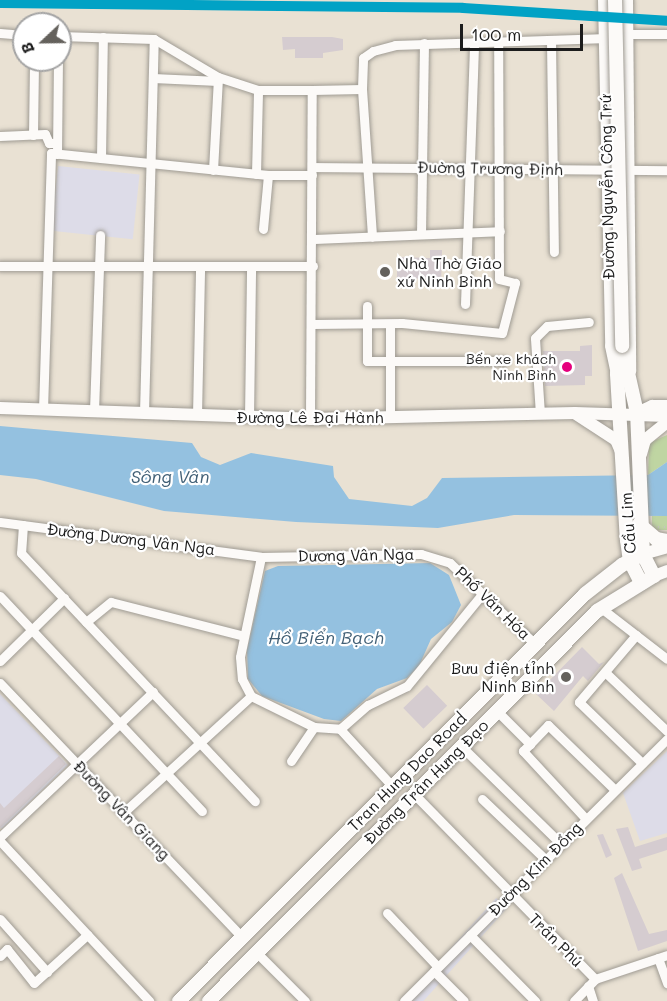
<!DOCTYPE html>
<html>
<head>
<meta charset="utf-8">
<style>
	body { margin:0 }
	#map { position:relative; width:667px; height:1001px; overflow:hidden; background:#e9e1d3; font-family:Mali,sans-serif }
	div>[style] { position:absolute }
	.built>* { inset:0; background:#dddce8; transform-origin:0 0 }
	.green>* { inset:0; background:#bfd5a2; transform-origin:0 0 }
	.water>* { inset:0; background:#94c1e0 }
	.building>* { inset:0; background:#d5ccd0; transform-origin:0 0 }
	.path>* { height:1.5px; margin-top:-0.75px; transform-origin:0; background:repeating-linear-gradient(90deg,#c6c5c2 0 1.5px,transparent 0 6px) }
	.roads { filter:drop-shadow(0 0 2px #9f9b93) drop-shadow(0 0 2px #9f9b93) }
	.minor>* { height:9px; margin:-4.5px; padding:0 4.5px; transform-origin:4.5px; border-radius:4.5px; background:#fcfaf8 }
	.major>* { height:12px; margin:-6px; padding:0 6px; transform-origin:6px; border-radius:6px; background:#fcfaf8 }
	.highway>* { height:14px; margin:-7px; padding:0 7px; transform-origin:7px; border-radius:7px; background:#fcfaf8 }
	.bridges { filter:drop-shadow(0 0 2px #9f9b93) drop-shadow(0 0 2px #9f9b93) }
	.highway-bridge>* { height:14px; margin:-7px; padding:0 7px; transform-origin:7px; border-radius:7px; background:#fcfaf8 }
	.rail-1>* { height:10px; margin:-5px; padding:0 5px; transform-origin:5px; border-radius:5px; background:#01a2c5 }
	.dots>* { width:16px; height:16px; translate:-50% -50%; box-sizing:border-box; border:3px solid #fff; border-radius:50% }
	span { translate:-50% -50%; white-space:nowrap; text-align:center; line-height:1.15; -webkit-text-stroke:4.5px #fff; paint-order:stroke }
	.bus-label { font-size:14px; color:#1c1c1c }
	.right { translate:-100% -50%; text-align:right }
	.street-label { font-size:16px; color:#1c1c1c }
	.poi-label { font-size:16px; color:#1c1c1c }
	.left { translate:0 -50%; text-align:left }
	.water-label { font-size:18px; color:#426076; font-style:italic }
	.north { position:absolute; left:12px; top:12px; width:60px; height:60px; box-sizing:border-box; background:#fff; border:2px solid #a4a4a4; border-radius:50%; rotate:248deg; font-size:16px; font-weight:700; line-height:24px; text-align:center; color:#1c1c1c }
	.north::after { content:''; display:block; margin:auto; width:21px; height:27px; background:#64615c; clip-path:polygon(50% 0,100% 100%,50% 72%,0 100%) }
	.scale { position:absolute; left:460px; top:24px; width:123px; height:27px; box-sizing:border-box; border:3px solid #1c1c1c; border-top:0; padding-left:8px; font-size:18px; line-height:21px; white-space:nowrap; color:#1c1c1c; -webkit-text-stroke:4px #fff; paint-order:stroke }
</style>
</head>
<body>
<div id="map">
	<div class="built">
		<i style="left:58px;top:166px;width:82px;height:65px;rotate:6deg"></i>
		<i style="clip-path:polygon(0 694px,68px 765px,2px 829px,0 827px)"></i>
		<i style="clip-path:polygon(667px 751px,667px 833px,640px 841px,623px 793px)"></i>
		<i style="left:496px;top:898px;width:15px;height:144px;rotate:42deg"></i>
	</div>
	<div class="green">
		<i style="clip-path:polygon(667px 435px,667px 462px,648px 475px,649px 443px)"></i>
		<i style="left:667px;top:516px;width:14px;height:15px;rotate:90deg"></i>
	</div>
	<div class="water">
		<i style="clip-path:polygon(0 426px,192px 443px,201px 457px,220px 465px,251px 453px,333px 466px,334px 477px,349px 499px,412px 506px,427px 498px,442px 478px,648px 475px,667px 462px,667px 516px,514px 515px,438px 528px,296px 522px,164px 511px,36px 479px,0 475px)"></i>
		<i style="clip-path:polygon(430px 563px,449px 575px,461px 605px,452px 622px,431px 639px,419px 666px,407px 678px,377px 689px,341px 721px,324px 719px,262px 696px,248px 679px,247px 650px,265px 571px,278px 566px)"></i>
	</div>
	<div class="building">
		<i style="clip-path:polygon(282px 37px,332px 37px,343px 39px,343px 50px,323px 53px,323px 58px,295px 58px,295px 49px,283px 50px)"></i>
		<i style="clip-path:polygon(430px 250px,442px 250px,441px 287px,430px 287px,430px 279px,397px 278px,397px 257px,430px 258px)"></i>
		<i style="clip-path:polygon(592px 345px,592px 376px,585px 376px,585px 385px,545px 386px,543px 351px,580px 351px,580px 346px)"></i>
		<i style="clip-path:polygon(582px 647px,599px 664px,604px 662px,588px 681px,583px 676px,554px 711px,536px 694px)"></i>
		<i style="left:427px;top:685px;width:29px;height:33px;rotate:46deg"></i>
		<i style="clip-path:polygon(59px 756px,66px 764px,0 828px,0 803px,4px 808px)"></i>
		<i style="clip-path:polygon(628px 827px,635px 847px,667px 837px,667px 850px,639px 859px,642px 868px,632px 871px,616px 829px)"></i>
		<i style="clip-path:polygon(603px 834px,612px 855px,606px 858px,597px 835px)"></i>
		<i style="clip-path:polygon(622px 873px,649px 934px,667px 930px,667px 941px,638px 951px,614px 878px)"></i>
	</div>
	<div class="path">
		<i style="left:658px;top:527px;width:9px"></i>
	</div>
	<div class="roads">
		<div class="minor">
			<i style="left:0;top:33px;width:24px;rotate:5deg"></i>
			<i style="left:622px;top:34px;width:45px"></i>
			<i style="left:60px;top:36px;width:94px;rotate:1.8deg"></i>
			<i style="left:154px;top:39px;width:74px;rotate:30.7deg"></i>
			<i style="left:218px;top:77px;width:42px;rotate:18deg"></i>
			<i style="left:258px;top:90px;width:54px"></i>
			<i style="left:312px;top:90px;width:50px;rotate:-1.1deg"></i>
			<i style="left:362px;top:89px;width:31px;rotate:-88deg"></i>
			<i style="left:363px;top:58px;width:12px;rotate:-35deg"></i>
			<i style="left:373px;top:51px;width:23px;rotate:-15deg"></i>
			<i style="left:395px;top:45px;width:213px;rotate:-1.9deg"></i>
			<i style="left:551px;top:42px;width:210px;rotate:89.2deg"></i>
			<i style="left:153px;top:78px;width:65px;rotate:2.6deg"></i>
			<i style="left:362px;top:89px;width:148px;rotate:86.1deg"></i>
			<i style="left:33px;top:135px;width:75px;rotate:-89.2deg"></i>
			<i style="left:0;top:136px;width:45px;rotate:-2.5deg"></i>
			<i style="left:45px;top:134px;width:10px;rotate:66deg"></i>
			<i style="left:49px;top:143px;width:8px"></i>
			<i style="left:57px;top:154px;width:94px;rotate:-89.4deg"></i>
			<i style="left:101px;top:158px;width:121px;rotate:-89.1deg"></i>
			<i style="left:312px;top:167px;width:355px;rotate:0.5deg"></i>
			<i style="left:213px;top:170px;width:93px;rotate:-86.9deg"></i>
			<i style="left:256px;top:174px;width:84px;rotate:-88.6deg"></i>
			<i style="left:263px;top:229px;width:54px;rotate:-84.7deg"></i>
			<i style="left:421px;top:234px;width:191px;rotate:-89.1deg"></i>
			<i style="left:313px;top:239px;width:187px;rotate:-2.4deg"></i>
			<i style="left:0;top:266px;width:313px"></i>
			<i style="left:465px;top:304px;width:262px;rotate:-88deg"></i>
			<i style="left:367px;top:306px;width:55px;rotate:90deg"></i>
			<i style="left:367px;top:361px;width:137px"></i>
			<i style="left:312px;top:324px;width:90px;rotate:-0.6deg"></i>
			<i style="left:402px;top:323px;width:100px;rotate:5.7deg"></i>
			<i style="left:502px;top:333px;width:52px;rotate:-75.4deg"></i>
			<i style="left:515px;top:283px;width:16px;rotate:-166deg"></i>
			<i style="left:499px;top:279px;width:237px;rotate:-90.2deg"></i>
			<i style="left:390px;top:324px;width:93px;rotate:90deg"></i>
			<i style="left:43px;top:410px;width:257px;rotate:-88.2deg"></i>
			<i style="left:51px;top:153px;width:218px;rotate:5.8deg"></i>
			<i style="left:268px;top:175px;width:44px"></i>
			<i style="left:94px;top:411px;width:176px;rotate:-88deg"></i>
			<i style="left:144px;top:413px;width:374px;rotate:-88.5deg"></i>
			<i style="left:540px;top:414px;width:76px;rotate:-93.8deg"></i>
			<i style="left:535px;top:338px;width:17px;rotate:-45deg"></i>
			<i style="left:547px;top:326px;width:42px;rotate:-5.4deg"></i>
			<i style="left:197px;top:415px;width:149px;rotate:-88.8deg"></i>
			<i style="left:249px;top:417px;width:151px;rotate:-89.2deg"></i>
			<i style="left:310px;top:419px;width:329px;rotate:-89.7deg"></i>
			<i style="left:0;top:522px;width:263px;rotate:7.6deg"></i>
			<i style="left:261px;top:557px;width:160px;rotate:-1.1deg"></i>
			<i style="left:421px;top:554px;width:30px;rotate:17deg"></i>
			<i style="left:450px;top:563px;width:117px;rotate:43.6deg"></i>
			<i style="left:23px;top:525px;width:28px;rotate:94deg"></i>
			<i style="left:21px;top:553px;width:341px;rotate:46.7deg"></i>
			<i style="left:261px;top:557px;width:102px;rotate:101.9deg"></i>
			<i style="left:240px;top:657px;width:22px;rotate:85deg"></i>
			<i style="left:242px;top:679px;width:19px;rotate:62deg"></i>
			<i style="left:251px;top:696px;width:70px;rotate:26.2deg"></i>
			<i style="left:314px;top:727px;width:26px;rotate:4deg"></i>
			<i style="left:340px;top:729px;width:79px;rotate:47.6deg"></i>
			<i style="left:0;top:596px;width:295px;rotate:46.8deg"></i>
			<i style="left:601px;top:608px;width:83px;rotate:37.7deg"></i>
			<i style="left:86px;top:622px;width:32px;rotate:-39deg"></i>
			<i style="left:111px;top:602px;width:137px;rotate:14.3deg"></i>
			<i style="left:636px;top:635px;width:88px;rotate:130.4deg"></i>
			<i style="left:579px;top:702px;width:88px;rotate:44.1deg"></i>
			<i style="left:0;top:661px;width:90px;rotate:-44.5deg"></i>
			<i style="left:606px;top:673px;width:84px;rotate:43.6deg"></i>
			<i style="left:0;top:683px;width:352px;rotate:46.4deg"></i>
			<i style="left:497px;top:711px;width:47px;rotate:45deg"></i>
			<i style="left:340px;top:729px;width:37px;rotate:-41deg"></i>
			<i style="left:368px;top:705px;width:43px;rotate:-26deg"></i>
			<i style="left:407px;top:686px;width:119px;rotate:-50.8deg"></i>
			<i style="left:462px;top:747px;width:139px;rotate:44.4deg"></i>
			<i style="left:291px;top:761px;width:41px;rotate:-55.9deg"></i>
			<i style="left:414px;top:794px;width:259px;rotate:45.6deg"></i>
			<i style="left:595px;top:979px;width:76px;rotate:-18.4deg"></i>
			<i style="left:482px;top:799px;width:87px;rotate:43.6deg"></i>
			<i style="left:124px;top:812px;width:172px;rotate:-42.4deg"></i>
			<i style="left:586px;top:819px;width:93px;rotate:-132.8deg"></i>
			<i style="left:523px;top:751px;width:36px;rotate:-46deg"></i>
			<i style="left:548px;top:725px;width:93px;rotate:44.1deg"></i>
			<i style="left:0;top:837px;width:211px;rotate:-43.5deg"></i>
			<i style="left:0;top:841px;width:219px;rotate:47deg"></i>
			<i style="left:387px;top:913px;width:74px;rotate:46.6deg"></i>
			<i style="left:0;top:919px;width:71px;rotate:48.4deg"></i>
			<i style="left:470px;top:935px;width:93px;rotate:45.4deg"></i>
			<i style="left:257px;top:953px;width:68px;rotate:45deg"></i>
			<i style="left:0;top:956px;width:10px;rotate:-45deg"></i>
			<i style="left:7px;top:949px;width:43px;rotate:51.5deg"></i>
			<i style="left:34px;top:983px;width:72px;rotate:-42.2deg"></i>
			<i style="left:658px;top:958px;width:27px;rotate:70deg"></i>
			<i style="left:434px;top:971px;width:42px;rotate:45deg"></i>
			<i style="left:588px;top:986px;width:16px;rotate:72deg"></i>
			<i style="left:404px;top:1001px;width:371px;rotate:-44.9deg"></i>
			<i style="left:574px;top:1001px;width:30px;rotate:-46deg"></i>
		</div>
		<div class="major">
			<i style="left:604px;top:0;width:346px;rotate:88.8deg"></i>
			<i style="left:611px;top:346px;width:25px;rotate:78deg"></i>
			<i style="left:627px;top:0;width:371px;rotate:89.5deg"></i>
			<i style="left:0;top:408px;width:310px;rotate:2deg"></i>
			<i style="left:310px;top:419px;width:265px;rotate:-1.3deg"></i>
			<i style="left:575px;top:413px;width:92px;rotate:1.9deg"></i>
			<i style="left:637px;top:413px;width:17px;rotate:-25deg"></i>
			<i style="left:652px;top:406px;width:15px"></i>
			<i style="left:576px;top:414px;width:48px;rotate:33deg"></i>
			<i style="left:616px;top:440px;width:13px;rotate:67deg"></i>
			<i style="left:641px;top:454px;width:15px;rotate:-74deg"></i>
			<i style="left:645px;top:440px;width:28px;rotate:-39deg"></i>
			<i style="left:643px;top:554px;width:25px;rotate:-16deg"></i>
			<i style="left:654px;top:576px;width:14px;rotate:-21deg"></i>
		</div>
		<div class="highway">
			<i style="left:621px;top:351px;width:23px;rotate:100deg"></i>
			<i style="left:617px;top:374px;width:166px;rotate:86.6deg"></i>
			<i style="left:627px;top:540px;width:21px;rotate:82deg"></i>
			<i style="left:630px;top:561px;width:25px;rotate:63deg"></i>
			<i style="left:639px;top:524px;width:23px;rotate:41deg"></i>
			<i style="left:656px;top:539px;width:11px;rotate:10deg"></i>
			<i style="left:179px;top:1001px;width:575px;rotate:-45.07deg"></i>
			<i style="left:585px;top:594px;width:47px;rotate:-38.1deg"></i>
			<i style="left:622px;top:565px;width:24px;rotate:-28deg"></i>
			<i style="left:209px;top:1001px;width:550px;rotate:-45.15deg"></i>
			<i style="left:597px;top:611px;width:67px;rotate:-31.6deg"></i>
			<i style="left:654px;top:576px;width:25px;rotate:-117deg"></i>
			<i style="left:643px;top:554px;width:141px;rotate:-92.4deg"></i>
			<i style="left:637px;top:413px;width:69px;rotate:-102.6deg"></i>
		</div>
	</div>
	<div class="bridges">
		<div class="highway-bridge">
			<i style="left:615px;top:0;width:346px;rotate:88.8deg"></i>
		</div>
	</div>
	<div class="rail-1">
		<i style="left:0;top:3px;width:463px;rotate:0.6deg"></i>
		<i style="left:463px;top:8px;width:204px;rotate:3.6deg"></i>
	</div>
	<div class="dots">
		<i style="left:385px;top:272px;background:#64615c"></i>
		<i style="left:567px;top:367px;background:#e5007d"></i>
		<i style="left:566px;top:677px;background:#64615c"></i>
	</div>
	<div class="bus-label">
		<span class="right" style="left:556px;top:367px">Bến xe khách<br>Ninh Bình</span>
	</div>
	<div class="street-label">
		<span style="left:490px;top:168px;rotate:1deg">Đuờng Trương Định</span>
		<span style="left:607px;top:187px;rotate:-91deg">Đường Nguyễn Công Trứ</span>
		<span style="left:310px;top:417px">Đường Lê Đại Hành</span>
		<span style="left:628px;top:523px;rotate:-94deg">Cầu Lim</span>
		<span style="left:131px;top:539px;rotate:7deg">Đường Dương Vân Nga</span>
		<span style="left:356px;top:555px;rotate:-1deg">Dương Vân Nga</span>
		<span style="left:493px;top:603px;rotate:44deg">Phố Văn Hóa</span>
		<span style="left:407px;top:772px;rotate:-45deg">Tran Hung Dao Road</span>
		<span style="left:426px;top:782px;rotate:-45deg">Đường Trân Hưng Đạo</span>
		<span style="left:122px;top:810px;rotate:46deg">Đường Vân Giang</span>
		<span style="left:535px;top:869px;rotate:-45deg">Đường Kim Đồng</span>
		<span style="left:556px;top:940px;rotate:45deg">Trần Phú</span>
	</div>
	<div class="poi-label">
		<span class="left" style="left:397px;top:272px">Nhà Thờ Giáo<br>xứ Ninh Bình</span>
		<span class="right" style="left:554px;top:677px">Bưu điện tỉnh<br>Ninh Bình</span>
	</div>
	<div class="water-label">
		<span style="left:170px;top:476px">Sông Vân</span>
		<span style="left:326px;top:637px">Hồ Biển Bạch</span>
	</div>
	<div class="north">B</div>
	<div class="scale">100 m</div>
</div>
</body>
</html>
